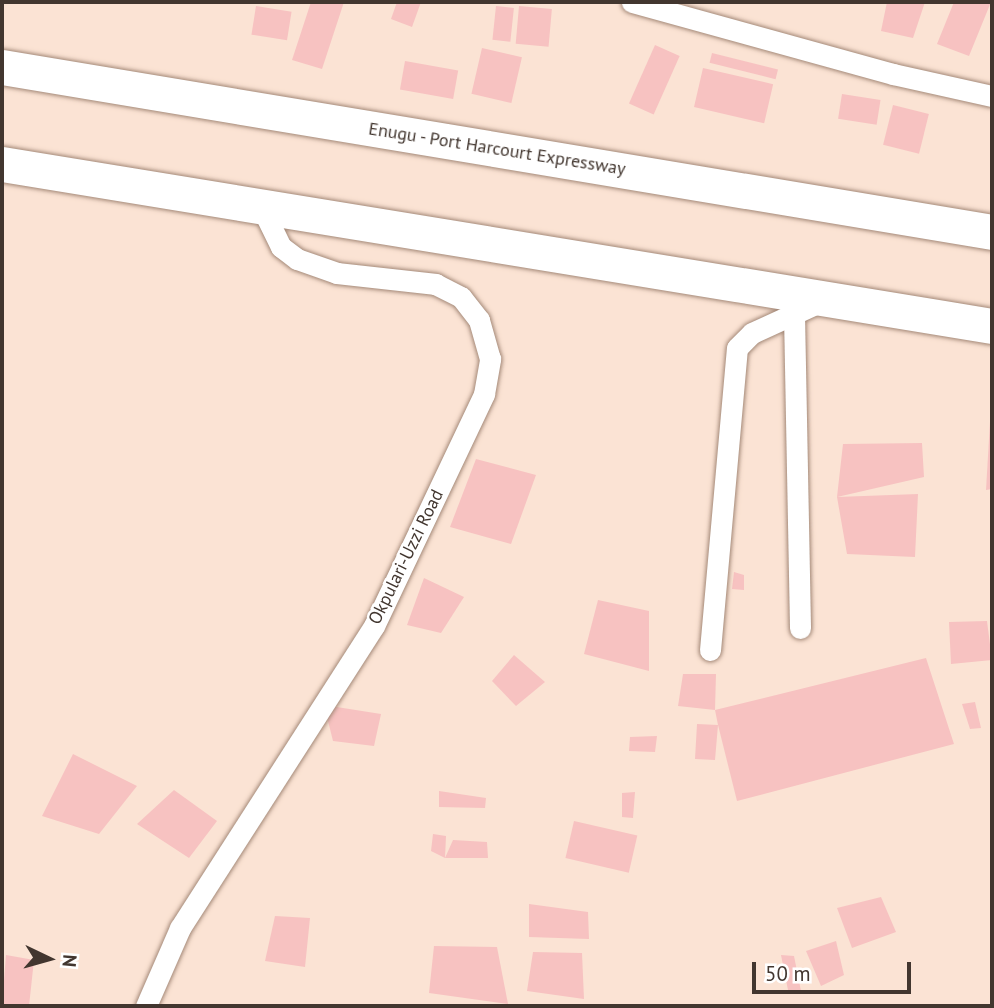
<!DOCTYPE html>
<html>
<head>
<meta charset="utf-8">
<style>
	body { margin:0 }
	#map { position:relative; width:994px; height:1008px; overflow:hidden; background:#fbe3d4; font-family:"PT Sans",sans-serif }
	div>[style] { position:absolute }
	.building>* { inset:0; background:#f7c2c1; transform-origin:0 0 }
	.roads { filter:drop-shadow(0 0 2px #a48978) drop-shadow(0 0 2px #a48978) }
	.minor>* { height:21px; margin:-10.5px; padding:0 10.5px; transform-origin:10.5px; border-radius:10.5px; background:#fff }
	.trunk>* { height:35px; margin:-17.5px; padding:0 17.5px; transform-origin:17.5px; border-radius:17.5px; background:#fff }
	span { translate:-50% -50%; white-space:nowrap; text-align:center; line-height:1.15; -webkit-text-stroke:5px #fff; paint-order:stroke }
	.street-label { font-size:18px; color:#42362f }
	.frame { position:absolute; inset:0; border:4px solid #42362f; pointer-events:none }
	.north { position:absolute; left:14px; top:924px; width:70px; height:70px; -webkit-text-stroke:5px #fff; paint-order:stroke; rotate:95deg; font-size:19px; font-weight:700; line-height:28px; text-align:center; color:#42362f }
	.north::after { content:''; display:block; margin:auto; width:24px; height:32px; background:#42362f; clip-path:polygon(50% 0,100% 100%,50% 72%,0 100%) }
	.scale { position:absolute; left:752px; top:962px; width:159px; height:32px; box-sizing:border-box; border:4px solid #42362f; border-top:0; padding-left:9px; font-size:21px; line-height:24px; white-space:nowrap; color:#42362f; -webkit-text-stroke:5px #fff; paint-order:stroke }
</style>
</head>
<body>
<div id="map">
	<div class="building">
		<i style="clip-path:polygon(311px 2px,344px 2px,322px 69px,292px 60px)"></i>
		<i style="clip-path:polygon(397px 2px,421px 2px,412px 27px,391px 19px)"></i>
		<i style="clip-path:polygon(887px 2px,925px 2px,913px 38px,881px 31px)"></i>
		<i style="clip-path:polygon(954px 2px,991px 2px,969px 56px,937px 44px)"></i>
		<i style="left:256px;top:6px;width:36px;height:29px;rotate:9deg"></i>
		<i style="left:496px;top:6px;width:18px;height:34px;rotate:6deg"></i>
		<i style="left:519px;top:6px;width:33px;height:38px;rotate:5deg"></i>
		<i style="left:655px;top:45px;width:27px;height:64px;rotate:24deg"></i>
		<i style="left:482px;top:48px;width:41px;height:47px;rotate:13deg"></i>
		<i style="left:712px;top:53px;width:68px;height:10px;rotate:14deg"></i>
		<i style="left:405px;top:61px;width:54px;height:29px;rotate:10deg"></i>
		<i style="left:703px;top:68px;width:72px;height:40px;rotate:13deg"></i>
		<i style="left:842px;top:94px;width:39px;height:25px;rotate:9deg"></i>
		<i style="left:893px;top:105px;width:37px;height:41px;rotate:14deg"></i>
		<i style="clip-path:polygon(990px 422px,992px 489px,986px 490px)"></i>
		<i style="clip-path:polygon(922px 443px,924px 477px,837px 497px,918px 494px,915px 557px,847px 554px,837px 497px,843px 444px)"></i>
		<i style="clip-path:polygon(476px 459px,536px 475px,511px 544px,450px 527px)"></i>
		<i style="clip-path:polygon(734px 572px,744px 575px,744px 590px,732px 589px)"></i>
		<i style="clip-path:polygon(424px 578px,464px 597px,441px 633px,407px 625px)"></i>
		<i style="clip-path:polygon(598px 600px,649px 611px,649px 671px,584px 654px)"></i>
		<i style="clip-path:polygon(987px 621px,992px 660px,951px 664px,949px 622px)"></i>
		<i style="clip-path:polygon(514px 655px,545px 682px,516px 706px,492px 681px)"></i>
		<i style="clip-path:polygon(926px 658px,954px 744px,737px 801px,718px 725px,715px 760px,695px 759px,697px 724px,718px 725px,715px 710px)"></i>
		<i style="clip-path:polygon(683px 674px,716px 674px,715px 710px,678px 706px)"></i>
		<i style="clip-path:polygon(975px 702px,981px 728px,970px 729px,962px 704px)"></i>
		<i style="clip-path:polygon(324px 705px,381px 714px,374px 746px,333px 741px)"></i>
		<i style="clip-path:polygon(657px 736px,655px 752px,629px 751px,630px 737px)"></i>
		<i style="clip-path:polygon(73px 754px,137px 786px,99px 834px,42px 816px)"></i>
		<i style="clip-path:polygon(174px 790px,217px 821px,189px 858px,137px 824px)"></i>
		<i style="clip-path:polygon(439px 791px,486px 798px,485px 808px,439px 807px)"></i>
		<i style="clip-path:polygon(635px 792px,633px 818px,622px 817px,622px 793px)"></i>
		<i style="left:574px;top:821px;width:65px;height:38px;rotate:13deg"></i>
		<i style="clip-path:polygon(433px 834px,446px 836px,445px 858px,453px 840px,487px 842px,488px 858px,445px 858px,431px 851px)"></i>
		<i style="clip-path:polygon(881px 897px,896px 932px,852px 948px,837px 908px)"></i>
		<i style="clip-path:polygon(529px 904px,588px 912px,589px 939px,529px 937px)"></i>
		<i style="clip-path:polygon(275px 916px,310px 918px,305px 967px,265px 961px)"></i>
		<i style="clip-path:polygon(836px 941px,844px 975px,821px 986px,806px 951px)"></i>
		<i style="clip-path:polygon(434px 946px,497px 947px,508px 1004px,429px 993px)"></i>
		<i style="clip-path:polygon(533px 952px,582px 953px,584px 999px,527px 991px)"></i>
		<i style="clip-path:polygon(6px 955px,34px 960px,29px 1006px,2px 1006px)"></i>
		<i style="clip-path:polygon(781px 955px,794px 956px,801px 991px,788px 990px)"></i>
	</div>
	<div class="roads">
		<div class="minor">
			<i style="left:632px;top:2px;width:271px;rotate:15.4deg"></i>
			<i style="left:893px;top:74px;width:101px;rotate:12.5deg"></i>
			<i style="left:794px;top:314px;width:314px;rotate:88.9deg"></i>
			<i style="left:710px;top:650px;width:303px;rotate:-84.9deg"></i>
			<i style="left:737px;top:348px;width:21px;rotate:-45deg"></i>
			<i style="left:752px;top:333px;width:79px;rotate:-24.6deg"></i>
			<i style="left:146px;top:1006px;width:85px;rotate:-66.4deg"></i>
			<i style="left:180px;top:928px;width:359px;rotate:-57.3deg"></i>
			<i style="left:374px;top:626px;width:257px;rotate:-64.6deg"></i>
			<i style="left:484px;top:394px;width:36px;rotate:-80deg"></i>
			<i style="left:490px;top:359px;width:41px;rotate:-105.8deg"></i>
			<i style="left:479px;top:320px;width:29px;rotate:-128deg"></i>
			<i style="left:461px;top:297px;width:28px;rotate:-153deg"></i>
			<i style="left:436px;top:284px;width:100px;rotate:-173.7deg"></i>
			<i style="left:337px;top:273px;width:42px;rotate:-160.7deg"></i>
			<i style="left:297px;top:259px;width:20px;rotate:-143deg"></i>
			<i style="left:281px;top:247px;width:46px;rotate:-116deg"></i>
		</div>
		<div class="trunk">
			<i style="left:2px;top:67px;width:1004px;rotate:9.46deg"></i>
			<i style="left:2px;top:164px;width:1003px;rotate:9.29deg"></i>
		</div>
	</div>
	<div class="street-label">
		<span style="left:497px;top:149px;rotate:9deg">Enugu - Port Harcourt Expressway</span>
		<span style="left:406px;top:557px;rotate:-64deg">Okpulari-Uzzi Road</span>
	</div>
	<div class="frame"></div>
	<div class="north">N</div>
	<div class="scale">50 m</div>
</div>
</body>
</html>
